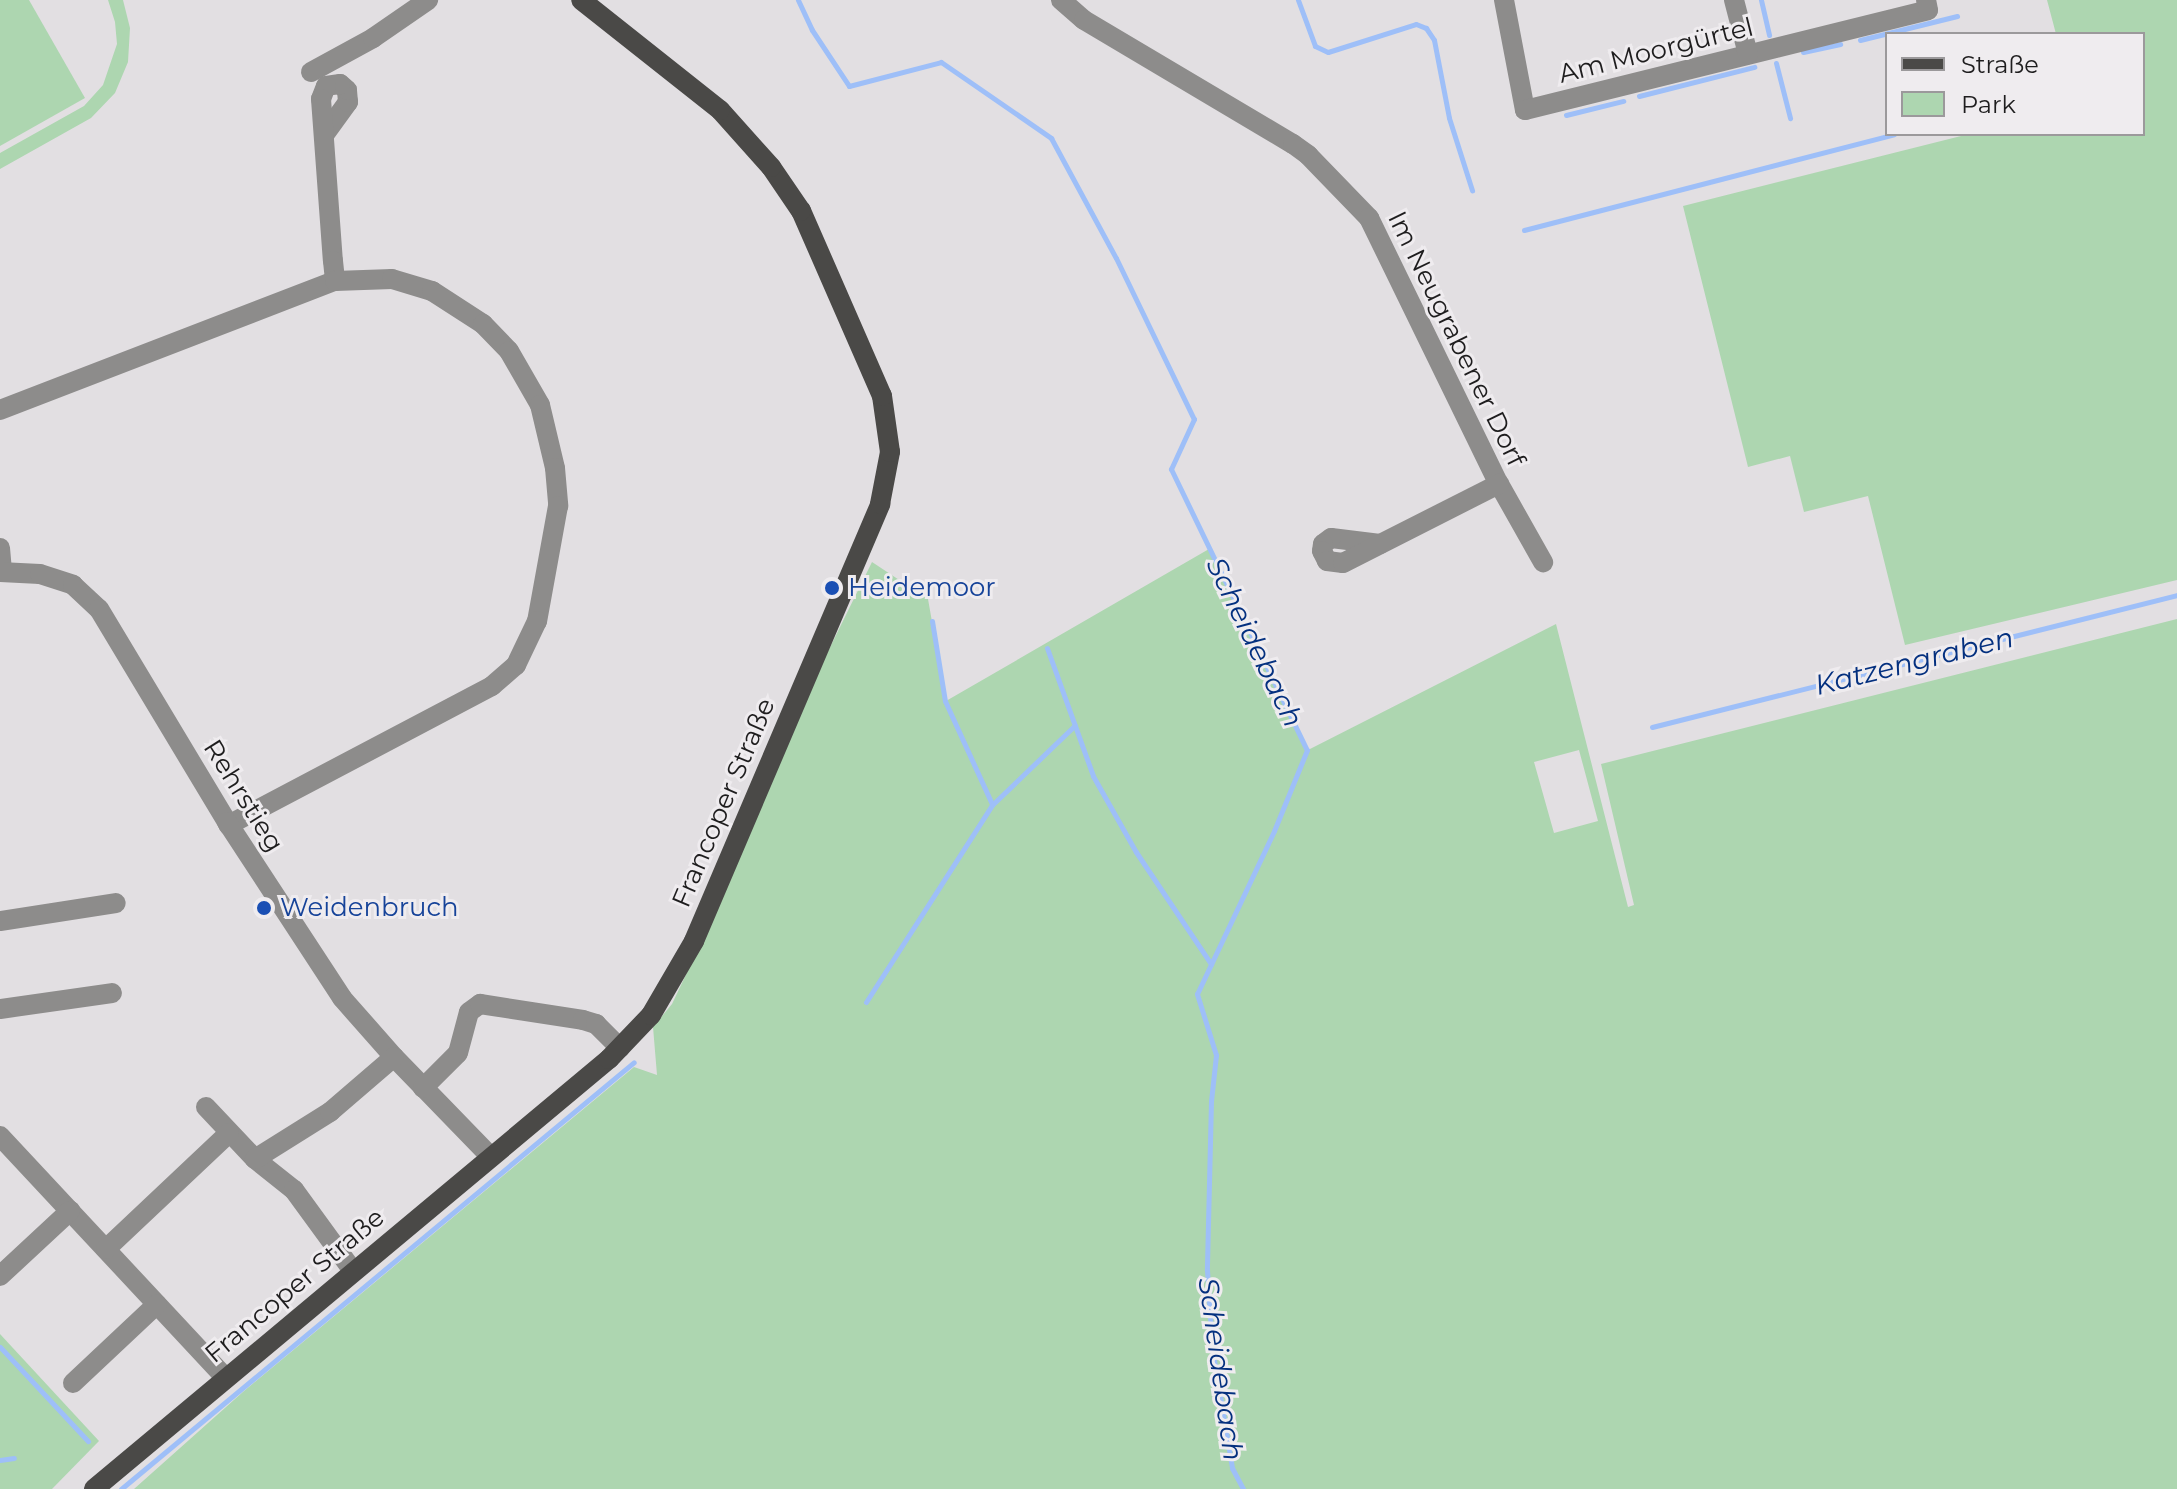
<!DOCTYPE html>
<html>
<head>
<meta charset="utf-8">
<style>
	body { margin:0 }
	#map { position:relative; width:2177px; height:1489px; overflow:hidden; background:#e2dfe2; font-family:Montserrat,sans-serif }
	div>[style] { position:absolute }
	.green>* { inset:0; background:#add6b0 }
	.stream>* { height:5px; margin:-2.5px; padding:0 2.5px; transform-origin:2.5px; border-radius:2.5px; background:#9ebff8 }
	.minor>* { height:20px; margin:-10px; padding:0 10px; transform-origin:10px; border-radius:10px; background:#8d8c8b }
	.major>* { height:20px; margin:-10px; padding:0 10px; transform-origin:10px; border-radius:10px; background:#4a4947 }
	.dots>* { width:22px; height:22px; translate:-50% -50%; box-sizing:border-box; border:4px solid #efecef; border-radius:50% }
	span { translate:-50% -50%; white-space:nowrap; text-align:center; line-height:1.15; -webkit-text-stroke:6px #efecef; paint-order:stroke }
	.street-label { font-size:26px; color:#1e1d1e }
	.transit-label { font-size:26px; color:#164399 }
	.left { translate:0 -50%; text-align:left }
	.water-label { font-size:28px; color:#04307f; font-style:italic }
	.legend { position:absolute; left:1885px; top:32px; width:260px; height:104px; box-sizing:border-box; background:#efecef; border:2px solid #9b999b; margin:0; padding:10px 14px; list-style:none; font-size:24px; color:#1e1d1e }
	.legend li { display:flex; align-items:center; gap:16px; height:40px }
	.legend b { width:40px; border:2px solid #9b999b }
</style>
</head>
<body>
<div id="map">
	<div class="green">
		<i style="clip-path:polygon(0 0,29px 0,85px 98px,0 146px)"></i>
		<i style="clip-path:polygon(108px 0,123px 0,130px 28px,128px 62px,115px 93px,91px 118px,0 169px,0 153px,84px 106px,103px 85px,117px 44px,115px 22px)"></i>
		<i style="clip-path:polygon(2047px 0,2177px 0,2177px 580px,1905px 645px,1868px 496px,1804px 512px,1790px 456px,1748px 467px,1683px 206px,1969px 134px,2143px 134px,2143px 34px,2056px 34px)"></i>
		<i style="clip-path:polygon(evenodd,1209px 549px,1308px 750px,1556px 624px,1628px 907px,1634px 905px,1601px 764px,2177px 619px,2177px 1489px,134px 1489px,244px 1391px,634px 1067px,657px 1075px,653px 1027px,672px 1004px,701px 943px,739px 832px,872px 562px,928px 599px,946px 701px,1209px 549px,1579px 750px,1598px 821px,1554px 833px,1534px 762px,1579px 750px)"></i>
		<i style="clip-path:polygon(0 1334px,99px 1441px,52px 1489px,0 1489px)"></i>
	</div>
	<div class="stream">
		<i style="left:798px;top:0;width:33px;rotate:65deg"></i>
		<i style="left:812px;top:30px;width:67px;rotate:56.5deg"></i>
		<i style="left:849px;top:86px;width:95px;rotate:-14.6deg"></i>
		<i style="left:941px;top:62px;width:134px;rotate:34.6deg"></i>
		<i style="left:1051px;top:138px;width:136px;rotate:61.6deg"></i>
		<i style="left:1116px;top:258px;width:179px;rotate:64.2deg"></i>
		<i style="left:1194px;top:419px;width:55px;rotate:114.7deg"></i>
		<i style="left:1171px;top:469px;width:312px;rotate:64.2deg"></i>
		<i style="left:1307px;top:750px;width:87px;rotate:112.2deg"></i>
		<i style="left:1274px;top:831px;width:180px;rotate:115.3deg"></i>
		<i style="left:1197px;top:994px;width:64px;rotate:72.7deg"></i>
		<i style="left:1216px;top:1055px;width:46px;rotate:96.2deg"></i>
		<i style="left:1211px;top:1101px;width:169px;rotate:91.4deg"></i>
		<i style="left:1207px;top:1270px;width:78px;rotate:86.3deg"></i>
		<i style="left:1212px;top:1348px;width:122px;rotate:80.5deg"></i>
		<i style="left:1232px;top:1468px;width:24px;rotate:62deg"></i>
		<i style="left:1298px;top:0;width:49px;rotate:69.7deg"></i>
		<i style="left:1315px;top:46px;width:14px;rotate:25deg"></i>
		<i style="left:1328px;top:52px;width:92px;rotate:-17.7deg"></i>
		<i style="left:1416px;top:24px;width:11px;rotate:22deg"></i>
		<i style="left:1426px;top:28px;width:14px;rotate:56deg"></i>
		<i style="left:1434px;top:40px;width:79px;rotate:79.1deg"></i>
		<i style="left:1449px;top:118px;width:76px;rotate:72.3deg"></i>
		<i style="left:1761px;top:0;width:36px;rotate:77deg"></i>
		<i style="left:1860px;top:40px;width:100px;rotate:-13.9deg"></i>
		<i style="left:1803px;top:52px;width:38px;rotate:-12deg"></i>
		<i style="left:1776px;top:63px;width:57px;rotate:75.7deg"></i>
		<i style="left:1639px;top:96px;width:119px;rotate:-14.2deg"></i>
		<i style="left:1566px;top:115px;width:59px;rotate:-13.8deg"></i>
		<i style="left:1524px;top:230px;width:382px;rotate:-14.5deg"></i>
		<i style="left:932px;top:621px;width:81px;rotate:80.8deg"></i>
		<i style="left:945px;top:701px;width:113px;rotate:65.5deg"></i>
		<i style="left:1047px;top:648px;width:136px;rotate:70.2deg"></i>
		<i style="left:1093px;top:776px;width:87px;rotate:60.5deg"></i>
		<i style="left:1136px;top:852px;width:135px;rotate:56.2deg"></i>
		<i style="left:1652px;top:727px;width:541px;rotate:-14.11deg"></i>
		<i style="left:866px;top:1002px;width:234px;rotate:-57.4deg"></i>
		<i style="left:992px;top:805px;width:115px;rotate:-43.9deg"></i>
		<i style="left:0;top:1347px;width:129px;rotate:46.9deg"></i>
		<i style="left:0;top:1460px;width:14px;rotate:-8deg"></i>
		<i style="left:121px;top:1489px;width:667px;rotate:-39.77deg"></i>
	</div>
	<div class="minor">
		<i style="left:1061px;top:0;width:30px;rotate:41deg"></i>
		<i style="left:1084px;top:20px;width:243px;rotate:30.7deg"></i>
		<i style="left:1293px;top:144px;width:19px;rotate:36deg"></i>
		<i style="left:1308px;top:155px;width:88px;rotate:45.9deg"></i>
		<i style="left:1369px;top:218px;width:296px;rotate:64deg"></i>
		<i style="left:1499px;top:484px;width:90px;rotate:60.6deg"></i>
		<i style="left:1504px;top:0;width:112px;rotate:79.2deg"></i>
		<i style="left:1525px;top:110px;width:415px;rotate:-13.9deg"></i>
		<i style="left:1928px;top:10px;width:10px;rotate:-101deg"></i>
		<i style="left:1734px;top:0;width:56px;rotate:75.5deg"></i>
		<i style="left:311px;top:72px;width:71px;rotate:-28.7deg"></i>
		<i style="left:373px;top:38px;width:67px;rotate:-34.6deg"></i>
		<i style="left:324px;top:135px;width:41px;rotate:-54deg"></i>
		<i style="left:348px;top:102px;width:12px;rotate:-95deg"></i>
		<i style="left:347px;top:90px;width:9px;rotate:-139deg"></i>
		<i style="left:340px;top:84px;width:14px;rotate:172deg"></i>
		<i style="left:326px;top:86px;width:14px;rotate:111deg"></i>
		<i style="left:321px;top:99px;width:162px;rotate:85.8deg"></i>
		<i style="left:333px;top:261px;width:20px;rotate:84deg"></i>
		<i style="left:0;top:410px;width:359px;rotate:-21.1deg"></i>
		<i style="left:335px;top:281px;width:57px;rotate:-2deg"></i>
		<i style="left:392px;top:279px;width:42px;rotate:16.7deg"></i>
		<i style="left:432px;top:291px;width:61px;rotate:32.9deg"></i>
		<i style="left:483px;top:324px;width:37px;rotate:46deg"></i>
		<i style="left:509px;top:351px;width:62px;rotate:60.1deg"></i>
		<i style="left:540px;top:405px;width:65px;rotate:76.6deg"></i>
		<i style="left:555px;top:468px;width:38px;rotate:85deg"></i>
		<i style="left:558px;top:506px;width:117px;rotate:100.3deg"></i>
		<i style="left:537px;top:621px;width:49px;rotate:115.5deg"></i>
		<i style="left:516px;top:665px;width:32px;rotate:139deg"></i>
		<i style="left:492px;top:686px;width:298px;rotate:152.2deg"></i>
		<i style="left:1380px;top:544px;width:49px;rotate:-173deg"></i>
		<i style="left:1331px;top:538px;width:10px;rotate:143deg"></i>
		<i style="left:1323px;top:544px;width:7px;rotate:98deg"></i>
		<i style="left:1322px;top:551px;width:11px;rotate:63deg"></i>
		<i style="left:1327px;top:561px;width:16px;rotate:7deg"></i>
		<i style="left:1343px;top:563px;width:175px;rotate:-26.9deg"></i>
		<i style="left:0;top:548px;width:24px;rotate:85deg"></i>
		<i style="left:0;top:572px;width:40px;rotate:2.9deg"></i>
		<i style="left:40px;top:574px;width:35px;rotate:18deg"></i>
		<i style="left:73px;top:585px;width:35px;rotate:43deg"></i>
		<i style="left:99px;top:609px;width:249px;rotate:59deg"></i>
		<i style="left:227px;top:822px;width:210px;rotate:56.8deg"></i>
		<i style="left:342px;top:998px;width:79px;rotate:48.6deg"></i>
		<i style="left:394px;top:1057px;width:139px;rotate:45.9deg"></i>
		<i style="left:0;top:921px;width:117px;rotate:-8.8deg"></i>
		<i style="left:0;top:1009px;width:113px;rotate:-8.1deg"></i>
		<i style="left:423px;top:1088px;width:49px;rotate:-45deg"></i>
		<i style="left:458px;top:1053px;width:42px;rotate:-75deg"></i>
		<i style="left:469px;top:1012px;width:14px;rotate:-36deg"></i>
		<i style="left:480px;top:1004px;width:104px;rotate:8.8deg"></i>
		<i style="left:583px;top:1020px;width:14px;rotate:17deg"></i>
		<i style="left:596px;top:1024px;width:34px;rotate:45deg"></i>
		<i style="left:206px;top:1107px;width:71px;rotate:46.7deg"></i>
		<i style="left:255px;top:1159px;width:50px;rotate:38.5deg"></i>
		<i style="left:294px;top:1190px;width:100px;rotate:53.9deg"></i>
		<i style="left:0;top:1136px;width:331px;rotate:47deg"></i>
		<i style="left:255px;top:1159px;width:89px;rotate:-32.1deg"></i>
		<i style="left:330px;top:1112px;width:84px;rotate:-40.7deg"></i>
		<i style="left:106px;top:1249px;width:169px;rotate:-43.3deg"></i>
		<i style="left:0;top:1276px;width:96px;rotate:-42.9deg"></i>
		<i style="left:73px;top:1383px;width:115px;rotate:-43.2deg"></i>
	</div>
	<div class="major">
		<i style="left:94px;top:1489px;width:671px;rotate:-39.86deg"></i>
		<i style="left:609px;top:1059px;width:61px;rotate:-46.3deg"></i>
		<i style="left:651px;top:1015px;width:86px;rotate:-59.8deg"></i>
		<i style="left:694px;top:941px;width:475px;rotate:-66.9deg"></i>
		<i style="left:880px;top:504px;width:53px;rotate:-79.1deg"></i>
		<i style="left:890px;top:452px;width:57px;rotate:-98.1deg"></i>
		<i style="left:882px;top:396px;width:202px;rotate:-113.6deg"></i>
		<i style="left:801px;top:211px;width:53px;rotate:-124.3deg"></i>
		<i style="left:771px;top:167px;width:76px;rotate:-131.8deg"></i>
		<i style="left:720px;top:110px;width:177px;rotate:-141.6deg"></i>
	</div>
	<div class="dots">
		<i style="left:832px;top:588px;background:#1a4fb4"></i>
		<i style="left:264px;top:908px;background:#1a4fb4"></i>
	</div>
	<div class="street-label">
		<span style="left:1656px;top:51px;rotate:-14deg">Am Moorgürtel</span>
		<span style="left:1456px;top:339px;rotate:64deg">Im Neugrabener Dorf</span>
		<span style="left:243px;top:796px;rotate:58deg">Rehrstieg</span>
		<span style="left:724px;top:803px;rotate:-67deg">Francoper Straße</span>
		<span style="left:295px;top:1286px;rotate:-40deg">Francoper Straße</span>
	</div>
	<div class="transit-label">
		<span class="left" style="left:848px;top:588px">Heidemoor</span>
		<span class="left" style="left:280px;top:908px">Weidenbruch</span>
	</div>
	<div class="water-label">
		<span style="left:1255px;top:642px;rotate:64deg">Scheidebach</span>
		<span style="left:1914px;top:661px;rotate:-14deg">Katzengraben</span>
		<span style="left:1221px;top:1369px;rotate:82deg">Scheidebach</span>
	</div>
	<ul class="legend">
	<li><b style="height:10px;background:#4a4947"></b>Straße</li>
	<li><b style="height:22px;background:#add6b0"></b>Park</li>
	</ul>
</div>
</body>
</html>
